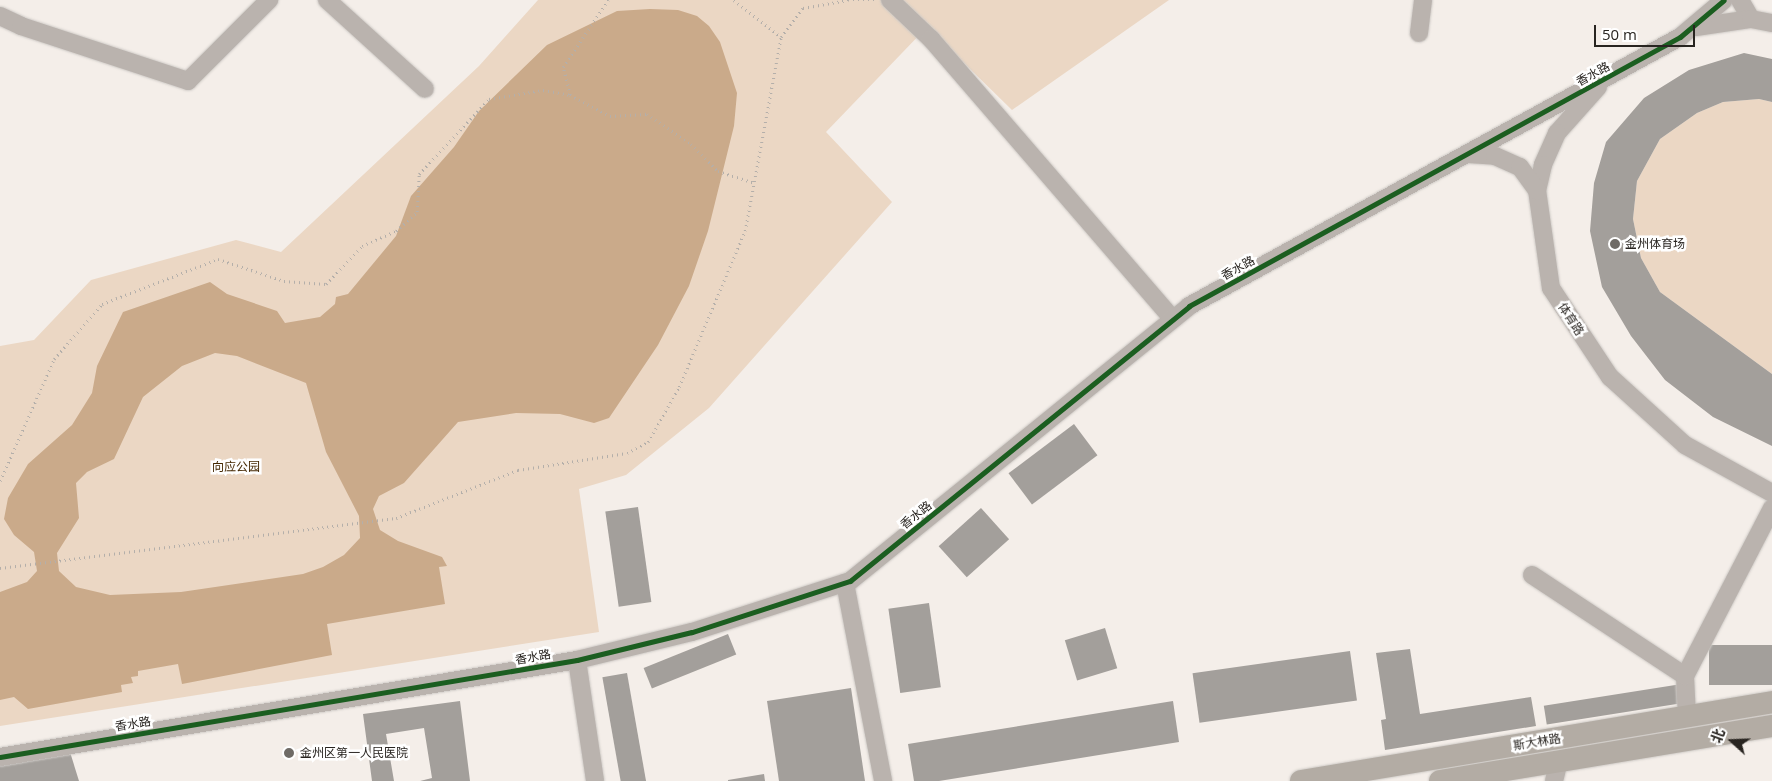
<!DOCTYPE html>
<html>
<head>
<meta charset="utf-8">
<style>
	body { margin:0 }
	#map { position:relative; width:1772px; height:781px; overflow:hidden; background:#f4eee9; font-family:"Open Sans","Noto Sans SC",sans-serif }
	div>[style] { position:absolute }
	.green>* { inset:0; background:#ebd7c4 }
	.water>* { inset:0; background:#caaa8a }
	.building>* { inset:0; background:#a39f9b; transform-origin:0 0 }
	.path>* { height:2.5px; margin-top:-1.25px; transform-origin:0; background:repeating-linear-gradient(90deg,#b4afaa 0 1px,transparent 0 5px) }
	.roads { filter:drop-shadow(0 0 1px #cecac6) drop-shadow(0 0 1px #cecac6) }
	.minor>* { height:18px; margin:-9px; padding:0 9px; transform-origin:9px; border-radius:9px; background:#bab3ae }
	.major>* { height:22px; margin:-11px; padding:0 11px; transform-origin:11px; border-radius:11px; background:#b3aca4 }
	.cycleway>* { height:5px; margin:-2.5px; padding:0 2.5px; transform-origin:2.5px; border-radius:2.5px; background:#1b5e20 }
	.dots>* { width:14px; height:14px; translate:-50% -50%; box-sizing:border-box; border:2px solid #fff; border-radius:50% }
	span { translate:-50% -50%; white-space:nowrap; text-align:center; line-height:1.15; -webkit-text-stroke:5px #fff; paint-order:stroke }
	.street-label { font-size:12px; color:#282420 }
	.poi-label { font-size:12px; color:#282420 }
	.left { translate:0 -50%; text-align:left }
	.park-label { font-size:12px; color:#442701 }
	.north { position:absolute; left:1707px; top:716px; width:50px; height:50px; -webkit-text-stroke:4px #fff; paint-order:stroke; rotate:290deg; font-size:14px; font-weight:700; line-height:20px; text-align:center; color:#282420 }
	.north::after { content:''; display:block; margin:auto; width:18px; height:22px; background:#282420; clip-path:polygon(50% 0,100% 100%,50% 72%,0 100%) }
	.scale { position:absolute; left:1594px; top:25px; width:101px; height:22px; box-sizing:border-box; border:2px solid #282420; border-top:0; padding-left:6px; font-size:15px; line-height:18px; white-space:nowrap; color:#282420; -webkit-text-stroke:4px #fff; paint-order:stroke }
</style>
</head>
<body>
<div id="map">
	<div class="green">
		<i style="clip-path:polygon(538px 0,1169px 0,1012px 110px,927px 27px,826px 132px,892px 202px,709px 408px,626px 475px,579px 489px,599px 632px,0 726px,0 346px,34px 340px,91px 280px,236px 240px,281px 252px,479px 66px)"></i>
		<i style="clip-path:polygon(1759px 99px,1772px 102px,1772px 374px,1660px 292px,1641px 258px,1633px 219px,1637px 181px,1660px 139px,1697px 113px,1723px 102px)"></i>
	</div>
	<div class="water">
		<i style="clip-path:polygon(evenodd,650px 9px,678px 10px,697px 16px,709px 26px,720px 42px,737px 93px,734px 126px,708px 231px,689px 286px,658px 345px,609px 418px,594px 423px,560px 414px,516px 413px,458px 422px,404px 483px,379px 496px,373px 509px,380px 530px,398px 541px,442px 557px,447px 566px,439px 567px,445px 604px,327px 624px,332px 655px,182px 684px,178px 664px,138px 671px,138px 676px,131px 677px,133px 683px,121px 685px,122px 692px,28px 709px,14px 697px,0 700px,0 592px,27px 582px,37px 571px,34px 552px,14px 535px,4px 519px,8px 498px,28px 464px,72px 425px,92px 393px,97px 366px,123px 312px,210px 282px,227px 294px,277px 311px,285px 323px,320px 317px,335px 304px,336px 297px,348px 294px,396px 236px,411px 196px,454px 147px,479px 111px,547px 45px,617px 11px,650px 9px,215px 353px,237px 356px,306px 383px,326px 452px,359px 516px,360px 538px,344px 555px,323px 567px,303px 574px,181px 592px,110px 595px,76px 587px,59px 571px,57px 553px,79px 518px,76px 483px,87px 472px,114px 459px,143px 397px,182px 366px,215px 353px)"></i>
	</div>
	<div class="building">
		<i style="clip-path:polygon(1744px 53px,1772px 59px,1772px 102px,1759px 99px,1723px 102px,1697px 113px,1660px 139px,1637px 181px,1633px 219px,1641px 258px,1660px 292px,1772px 374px,1772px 446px,1713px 417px,1665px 380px,1631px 336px,1602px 287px,1590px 231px,1594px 183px,1606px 142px,1644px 98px,1689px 70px)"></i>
		<i style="left:1074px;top:424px;width:39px;height:82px;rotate:53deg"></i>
		<i style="left:638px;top:507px;width:96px;height:33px;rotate:82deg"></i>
		<i style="left:981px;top:508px;width:42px;height:57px;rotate:48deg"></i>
		<i style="left:929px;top:603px;width:85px;height:41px;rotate:82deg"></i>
		<i style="left:1105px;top:628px;width:42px;height:42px;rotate:73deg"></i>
		<i style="left:728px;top:634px;width:22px;height:91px;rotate:68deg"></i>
		<i style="left:1772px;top:645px;width:40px;height:63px;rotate:90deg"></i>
		<i style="clip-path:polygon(1410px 649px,1420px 714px,1531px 697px,1536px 726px,1385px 750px,1381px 720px,1386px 719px,1376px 653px)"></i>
		<i style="left:1350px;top:651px;width:50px;height:159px;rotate:82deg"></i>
		<i style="left:627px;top:673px;width:110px;height:25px;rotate:80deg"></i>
		<i style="left:1688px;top:683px;width:19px;height:146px;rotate:81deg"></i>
		<i style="clip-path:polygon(851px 688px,865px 781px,779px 781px,767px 701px)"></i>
		<i style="clip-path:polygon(460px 701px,470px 781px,420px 781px,432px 778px,424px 728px,386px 734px,394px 781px,372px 781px,363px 714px)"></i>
		<i style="clip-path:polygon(1173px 701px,1179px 742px,939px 781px,914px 781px,908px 744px)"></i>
		<i style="clip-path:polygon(70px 752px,79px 781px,0 781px,0 764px)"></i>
		<i style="clip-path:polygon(764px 774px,765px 781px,728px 781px,728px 780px)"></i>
	</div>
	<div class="path">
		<i style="left:734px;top:0;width:60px;rotate:38.2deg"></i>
		<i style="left:570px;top:95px;width:45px;rotate:27.7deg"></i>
		<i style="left:610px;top:116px;width:37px;rotate:-3deg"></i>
		<i style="left:647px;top:114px;width:53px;rotate:34.3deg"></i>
		<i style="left:691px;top:144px;width:38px;rotate:45deg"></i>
		<i style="left:718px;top:171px;width:38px;rotate:18deg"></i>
		<i style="left:0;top:481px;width:133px;rotate:-66.1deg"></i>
		<i style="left:54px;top:359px;width:73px;rotate:-48.9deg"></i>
		<i style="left:102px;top:304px;width:124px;rotate:-21.2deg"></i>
		<i style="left:218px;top:259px;width:70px;rotate:18.4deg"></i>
		<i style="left:284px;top:281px;width:42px;rotate:4.1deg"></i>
		<i style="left:326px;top:284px;width:52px;rotate:-46.5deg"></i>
		<i style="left:362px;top:246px;width:37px;rotate:-24deg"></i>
		<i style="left:396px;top:231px;width:28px;rotate:-42deg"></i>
		<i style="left:417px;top:212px;width:38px;rotate:-87deg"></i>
		<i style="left:419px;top:174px;width:103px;rotate:-47deg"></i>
		<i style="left:489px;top:99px;width:55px;rotate:-9.5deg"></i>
		<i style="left:543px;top:90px;width:27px;rotate:10deg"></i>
		<i style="left:570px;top:95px;width:29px;rotate:-104deg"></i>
		<i style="left:563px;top:67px;width:81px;rotate:-56.1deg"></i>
		<i style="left:0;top:568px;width:399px;rotate:-7.2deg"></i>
		<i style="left:396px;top:518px;width:131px;rotate:-21.5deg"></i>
		<i style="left:518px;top:470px;width:110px;rotate:-8.9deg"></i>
		<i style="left:627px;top:453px;width:24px;rotate:-28deg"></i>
		<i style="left:648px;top:442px;width:63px;rotate:-60.6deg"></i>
		<i style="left:679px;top:387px;width:169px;rotate:-67.1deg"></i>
		<i style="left:745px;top:231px;width:197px;rotate:-79.5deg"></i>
		<i style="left:781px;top:37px;width:36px;rotate:-53deg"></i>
		<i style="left:803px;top:8px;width:46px;rotate:-10.1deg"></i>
		<i style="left:848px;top:0;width:27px"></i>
	</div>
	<div class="roads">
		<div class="minor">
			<i style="left:327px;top:0;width:132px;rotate:42.2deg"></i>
			<i style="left:890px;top:0;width:57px;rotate:43.6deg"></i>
			<i style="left:931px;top:39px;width:370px;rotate:49.2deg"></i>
			<i style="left:1740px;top:0;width:22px;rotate:60deg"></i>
			<i style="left:0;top:16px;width:23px;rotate:25deg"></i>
			<i style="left:21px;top:26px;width:176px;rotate:18.2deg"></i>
			<i style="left:188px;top:81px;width:115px;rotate:-45deg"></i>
			<i style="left:1696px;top:27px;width:56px;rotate:-8.3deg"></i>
			<i style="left:1751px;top:19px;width:21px;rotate:11deg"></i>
			<i style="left:1419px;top:33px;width:33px;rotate:-83deg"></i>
			<i style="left:1598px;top:87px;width:62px;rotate:131.7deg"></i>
			<i style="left:1557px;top:133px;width:35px;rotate:114deg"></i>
			<i style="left:1543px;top:165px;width:26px;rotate:103deg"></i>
			<i style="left:1537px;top:190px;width:99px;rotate:81.9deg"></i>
			<i style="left:1551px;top:288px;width:107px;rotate:56.5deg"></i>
			<i style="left:1610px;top:377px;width:101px;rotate:42.2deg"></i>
			<i style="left:1685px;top:445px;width:99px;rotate:28.9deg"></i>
			<i style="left:1468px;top:154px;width:27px;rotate:4deg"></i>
			<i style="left:1495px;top:156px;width:27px;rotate:24deg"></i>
			<i style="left:1520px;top:167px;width:29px;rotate:54deg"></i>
			<i style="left:1532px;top:575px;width:183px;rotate:33.4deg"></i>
			<i style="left:845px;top:583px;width:202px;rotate:79.1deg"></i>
			<i style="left:577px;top:660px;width:122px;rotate:81.5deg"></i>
			<i style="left:1687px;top:717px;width:41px;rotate:-92.8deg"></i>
			<i style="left:1685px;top:676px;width:189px;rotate:-62.6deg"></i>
			<i style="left:0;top:757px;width:585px;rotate:-9.54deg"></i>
			<i style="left:577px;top:660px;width:118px;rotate:-13.7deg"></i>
			<i style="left:692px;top:632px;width:166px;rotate:-17.9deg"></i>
			<i style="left:850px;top:581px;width:437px;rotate:-39deg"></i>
			<i style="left:1189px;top:306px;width:560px;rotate:-28.72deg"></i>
			<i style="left:1680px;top:37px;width:57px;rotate:-40.1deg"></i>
			<i style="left:1554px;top:781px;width:21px;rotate:-76deg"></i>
		</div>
		<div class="major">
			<i style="left:1301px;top:781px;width:478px;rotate:-9.5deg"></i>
			<i style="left:1440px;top:781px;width:337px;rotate:-9.4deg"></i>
		</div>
	</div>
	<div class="cycleway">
		<i style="left:0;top:757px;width:585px;rotate:-9.54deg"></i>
		<i style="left:577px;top:660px;width:118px;rotate:-13.7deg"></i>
		<i style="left:692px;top:632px;width:166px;rotate:-17.9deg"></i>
		<i style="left:850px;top:581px;width:437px;rotate:-39deg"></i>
		<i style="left:1189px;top:306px;width:560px;rotate:-28.72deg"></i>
		<i style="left:1680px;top:37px;width:57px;rotate:-40.1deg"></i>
	</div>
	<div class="dots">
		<i style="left:1615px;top:244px;background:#6f6b66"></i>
		<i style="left:289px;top:753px;background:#6f6b66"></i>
	</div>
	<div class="street-label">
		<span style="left:1593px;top:74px;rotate:-29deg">香水路</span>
		<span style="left:1238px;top:268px;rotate:-29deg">香水路</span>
		<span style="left:1571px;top:319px;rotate:57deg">体育路</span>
		<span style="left:916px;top:515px;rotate:-39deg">香水路</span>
		<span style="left:533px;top:657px;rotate:-10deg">香水路</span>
		<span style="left:133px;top:724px;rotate:-9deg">香水路</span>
		<span style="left:1537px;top:742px;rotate:-9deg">斯大林路</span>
	</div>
	<div class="poi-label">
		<span class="left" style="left:1625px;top:244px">金州体育场</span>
		<span class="left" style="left:300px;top:753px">金州区第一人民医院</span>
	</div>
	<div class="park-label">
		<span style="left:236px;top:467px">向应公园</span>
	</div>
	<div class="north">北</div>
	<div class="scale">50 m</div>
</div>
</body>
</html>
